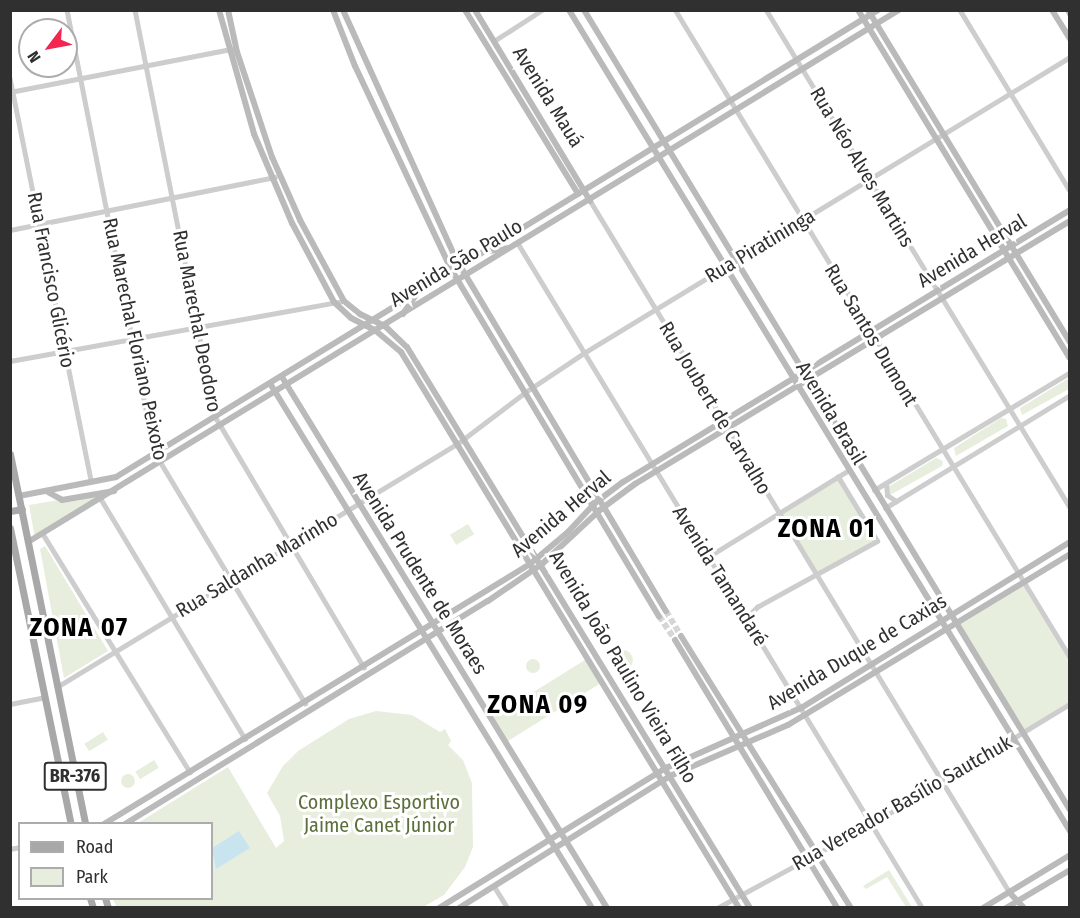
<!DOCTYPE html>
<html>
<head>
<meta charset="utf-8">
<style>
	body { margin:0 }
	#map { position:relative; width:1080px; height:918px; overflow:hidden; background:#fff; font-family:"Fira Sans Condensed",sans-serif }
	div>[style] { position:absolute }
	.green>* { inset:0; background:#e8eedd; transform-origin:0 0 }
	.round { border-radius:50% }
	.water>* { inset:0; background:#c8e5ef }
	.secondary-tunnel>* { height:6px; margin-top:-3px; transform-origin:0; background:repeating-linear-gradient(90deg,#d6d6d6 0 6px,transparent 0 9px) }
	.minor>* { height:4.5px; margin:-2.25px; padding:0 2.25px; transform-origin:2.25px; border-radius:2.25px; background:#cdcdcd }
	.tertiary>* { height:5px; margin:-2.5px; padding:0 2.5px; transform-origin:2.5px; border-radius:2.5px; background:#cdcdcd }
	.secondary>* { height:6px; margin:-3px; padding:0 3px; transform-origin:3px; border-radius:3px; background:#bababa }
	.primary>* { height:7px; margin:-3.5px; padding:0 3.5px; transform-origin:3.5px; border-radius:3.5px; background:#a8a8a8 }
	span { translate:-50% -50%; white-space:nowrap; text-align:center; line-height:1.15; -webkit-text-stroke:6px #fff; paint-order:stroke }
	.shield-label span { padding:2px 4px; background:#fff; border:2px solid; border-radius:4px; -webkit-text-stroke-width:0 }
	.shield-label { font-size:18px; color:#303030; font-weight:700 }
	.street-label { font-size:20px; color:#303030 }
	.park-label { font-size:20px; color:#5a6f39 }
	.district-label { font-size:26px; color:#000; font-weight:700; letter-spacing:1.5px }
	.frame { position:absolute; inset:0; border:12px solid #303030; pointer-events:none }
	.legend { position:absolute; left:18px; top:822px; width:195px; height:78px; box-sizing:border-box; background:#fff; border:2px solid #acacac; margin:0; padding:8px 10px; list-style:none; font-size:18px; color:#303030 }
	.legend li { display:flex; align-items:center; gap:12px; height:30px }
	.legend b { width:30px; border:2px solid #acacac }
	.north { position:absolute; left:18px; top:18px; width:60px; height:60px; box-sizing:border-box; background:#fff; border:2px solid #acacac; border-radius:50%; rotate:238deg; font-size:16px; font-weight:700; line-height:24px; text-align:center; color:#303030 }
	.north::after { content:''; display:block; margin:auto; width:21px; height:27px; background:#f2264f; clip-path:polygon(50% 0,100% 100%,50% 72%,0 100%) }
</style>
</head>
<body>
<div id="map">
	<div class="green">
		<i style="clip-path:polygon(1069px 378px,1069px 389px,1022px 415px,1020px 408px)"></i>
		<i style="clip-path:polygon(1001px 418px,1006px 419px,1008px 426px,956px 456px,954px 448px)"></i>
		<i style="clip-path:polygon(936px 458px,943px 461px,942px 466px,890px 495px,888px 487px)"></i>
		<i style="left:838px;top:477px;width:75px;height:70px;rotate:59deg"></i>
		<i style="clip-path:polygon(117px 490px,35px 538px,29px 505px)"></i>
		<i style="left:468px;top:524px;width:12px;height:21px;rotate:59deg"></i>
		<i style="clip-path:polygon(45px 546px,108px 651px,64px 678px,40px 549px)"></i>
		<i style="clip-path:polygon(1023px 581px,1069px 658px,1069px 704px,1023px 733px,955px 623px)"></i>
		<i class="round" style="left:613px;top:650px;width:20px;height:20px"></i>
		<i style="left:588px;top:658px;width:28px;height:115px;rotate:58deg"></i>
		<i class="round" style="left:526px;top:659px;width:14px;height:14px"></i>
		<i style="clip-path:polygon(376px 711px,412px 715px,440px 732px,445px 729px,451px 741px,448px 745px,463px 760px,472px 783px,473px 847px,465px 867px,444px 895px,423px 907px,117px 908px,113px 899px,212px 898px,212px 824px,138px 823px,228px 767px,276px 848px,284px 841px,280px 816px,267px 793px,283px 766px,298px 751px,349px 719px)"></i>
		<i style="left:103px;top:732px;width:9px;height:22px;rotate:58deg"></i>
		<i style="left:154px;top:760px;width:9px;height:22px;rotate:58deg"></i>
		<i class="round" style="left:121px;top:774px;width:14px;height:14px"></i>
		<i style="clip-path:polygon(889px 870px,912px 907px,906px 907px,887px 877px,866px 889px,863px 886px)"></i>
	</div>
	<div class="water">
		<i style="clip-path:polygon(239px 831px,250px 848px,216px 869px,212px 848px)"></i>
	</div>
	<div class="secondary-tunnel">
		<i style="left:666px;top:611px;width:29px;rotate:59deg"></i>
		<i style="left:659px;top:616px;width:29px;rotate:56deg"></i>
	</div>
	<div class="minor">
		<i style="left:67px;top:10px;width:452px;rotate:78.8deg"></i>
		<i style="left:155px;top:453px;width:292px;rotate:59deg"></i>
		<i style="left:135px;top:10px;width:416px;rotate:78.8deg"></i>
		<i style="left:216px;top:418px;width:290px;rotate:59.3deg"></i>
		<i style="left:960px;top:10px;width:212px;rotate:58.7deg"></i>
		<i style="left:494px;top:41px;width:57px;rotate:-32.9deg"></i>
		<i style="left:10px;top:78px;width:411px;rotate:78.6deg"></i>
		<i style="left:10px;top:92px;width:226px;rotate:-11deg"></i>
		<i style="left:10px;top:230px;width:270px;rotate:-11.3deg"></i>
		<i style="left:10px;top:361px;width:339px;rotate:-10.2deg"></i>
		<i style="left:101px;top:499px;width:280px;rotate:59deg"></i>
		<i style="left:43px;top:534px;width:280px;rotate:58.3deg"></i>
		<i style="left:708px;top:557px;width:163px;rotate:-31.7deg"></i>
		<i style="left:746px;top:618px;width:16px;rotate:-45deg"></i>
		<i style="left:757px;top:607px;width:137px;rotate:-28.8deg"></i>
		<i style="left:877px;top:541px;width:75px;rotate:-121.4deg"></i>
		<i style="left:57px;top:687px;width:468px;rotate:-31.3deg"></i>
		<i style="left:457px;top:444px;width:88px;rotate:-37.1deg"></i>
		<i style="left:527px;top:391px;width:69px;rotate:-33.7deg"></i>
		<i style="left:584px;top:353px;width:569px;rotate:-31.34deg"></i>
		<i style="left:10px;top:704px;width:36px;rotate:-11deg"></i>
		<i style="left:10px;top:849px;width:10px;rotate:-11deg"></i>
		<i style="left:494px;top:886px;width:26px;rotate:58deg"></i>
		<i style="left:717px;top:908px;width:174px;rotate:-28.5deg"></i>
		<i style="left:870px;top:825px;width:234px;rotate:-31.2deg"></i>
	</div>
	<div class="tertiary">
		<i style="left:675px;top:10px;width:759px;rotate:58.63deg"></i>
		<i style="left:766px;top:10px;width:583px;rotate:58.6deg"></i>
		<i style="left:590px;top:201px;width:808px;rotate:58.77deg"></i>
		<i style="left:518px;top:244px;width:777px;rotate:58.68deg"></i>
		<i style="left:886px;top:483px;width:12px;rotate:85deg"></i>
		<i style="left:887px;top:495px;width:11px;rotate:34deg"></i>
		<i style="left:874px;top:490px;width:229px;rotate:-31deg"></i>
		<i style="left:885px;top:508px;width:217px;rotate:-31.4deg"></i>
	</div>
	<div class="secondary">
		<i style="left:219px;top:10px;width:129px;rotate:74.2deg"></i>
		<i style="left:254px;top:134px;width:97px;rotate:66.9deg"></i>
		<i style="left:292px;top:223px;width:89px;rotate:62deg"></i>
		<i style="left:334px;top:302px;width:23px;rotate:43deg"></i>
		<i style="left:351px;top:318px;width:28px;rotate:27deg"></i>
		<i style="left:376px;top:331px;width:33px;rotate:40deg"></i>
		<i style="left:401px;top:352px;width:651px;rotate:58.7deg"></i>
		<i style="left:228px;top:10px;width:43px;rotate:77.9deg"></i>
		<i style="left:237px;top:52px;width:111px;rotate:71.6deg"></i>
		<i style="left:272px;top:157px;width:69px;rotate:66deg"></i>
		<i style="left:300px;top:220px;width:92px;rotate:61.5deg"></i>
		<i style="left:344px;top:301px;width:21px;rotate:39deg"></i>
		<i style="left:360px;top:314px;width:28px;rotate:26deg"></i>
		<i style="left:385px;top:326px;width:30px;rotate:44deg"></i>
		<i style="left:407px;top:347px;width:658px;rotate:58.56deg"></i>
		<i style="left:333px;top:10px;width:60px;rotate:68.6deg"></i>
		<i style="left:355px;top:66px;width:225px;rotate:64.7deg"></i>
		<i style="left:451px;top:269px;width:405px;rotate:59.1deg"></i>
		<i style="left:343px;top:10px;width:273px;rotate:65.6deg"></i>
		<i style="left:456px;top:259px;width:410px;rotate:59.2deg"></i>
		<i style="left:465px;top:10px;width:216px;rotate:58.4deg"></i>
		<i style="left:475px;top:10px;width:223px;rotate:58.9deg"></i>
		<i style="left:569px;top:10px;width:962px;rotate:58.61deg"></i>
		<i style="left:584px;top:10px;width:936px;rotate:58.72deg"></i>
		<i style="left:858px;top:10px;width:407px;rotate:58.7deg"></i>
		<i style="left:868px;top:10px;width:389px;rotate:58.7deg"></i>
		<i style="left:1052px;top:10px;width:34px;rotate:58deg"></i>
		<i style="left:1068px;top:10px;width:4px;rotate:63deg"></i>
		<i style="left:483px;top:252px;width:25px;rotate:-9deg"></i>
		<i style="left:403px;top:314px;width:25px;rotate:-56deg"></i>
		<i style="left:282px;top:377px;width:623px;rotate:58.53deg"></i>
		<i style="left:271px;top:385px;width:614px;rotate:58.46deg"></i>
		<i style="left:46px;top:491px;width:18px;rotate:29deg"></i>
		<i style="left:62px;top:500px;width:53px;rotate:-9.8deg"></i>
		<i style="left:19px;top:496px;width:99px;rotate:-11.1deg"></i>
		<i style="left:116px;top:477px;width:894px;rotate:-31.5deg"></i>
		<i style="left:28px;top:542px;width:1021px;rotate:-31.42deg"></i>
		<i style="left:681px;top:636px;width:321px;rotate:58deg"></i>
		<i style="left:675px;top:640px;width:313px;rotate:58.8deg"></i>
		<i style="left:104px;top:824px;width:499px;rotate:-31.4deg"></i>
		<i style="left:530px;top:564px;width:50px;rotate:-40.1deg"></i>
		<i style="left:568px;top:532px;width:40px;rotate:-47deg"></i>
		<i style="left:595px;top:503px;width:35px;rotate:-37deg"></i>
		<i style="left:623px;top:482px;width:523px;rotate:-31.32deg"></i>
		<i style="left:125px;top:824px;width:426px;rotate:-31.6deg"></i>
		<i style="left:488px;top:601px;width:65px;rotate:-34.4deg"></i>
		<i style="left:542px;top:564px;width:79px;rotate:-43deg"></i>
		<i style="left:600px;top:510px;width:44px;rotate:-36.6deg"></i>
		<i style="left:635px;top:484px;width:508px;rotate:-31.16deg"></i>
		<i style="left:1009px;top:892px;width:22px;rotate:47deg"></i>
		<i style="left:439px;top:908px;width:267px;rotate:-31.7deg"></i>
		<i style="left:666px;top:768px;width:148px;rotate:-24deg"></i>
		<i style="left:801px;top:708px;width:316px;rotate:-31.7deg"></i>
		<i style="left:459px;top:908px;width:249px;rotate:-32deg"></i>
		<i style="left:670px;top:776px;width:129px;rotate:-23.4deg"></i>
		<i style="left:788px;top:725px;width:330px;rotate:-31.2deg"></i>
		<i style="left:983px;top:908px;width:102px;rotate:-31.3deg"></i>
		<i style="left:1006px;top:908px;width:74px;rotate:-30.7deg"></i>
	</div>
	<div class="primary">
		<i style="left:10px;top:454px;width:378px;rotate:78.5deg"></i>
		<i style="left:10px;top:511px;width:12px;rotate:-9deg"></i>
		<i style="left:10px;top:528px;width:302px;rotate:78.4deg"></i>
		<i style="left:90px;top:898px;width:10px;rotate:73deg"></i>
		<i style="left:105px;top:898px;width:10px;rotate:73deg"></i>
	</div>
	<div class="shield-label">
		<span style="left:75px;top:776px">BR-376</span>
	</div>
	<div class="street-label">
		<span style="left:548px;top:97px;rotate:58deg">Avenida Mauá</span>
		<span style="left:862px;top:167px;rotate:59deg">Rua Néo Alves Martins</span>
		<span style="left:760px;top:246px;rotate:-31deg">Rua Piratininga</span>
		<span style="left:972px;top:251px;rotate:-31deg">Avenida Herval</span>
		<span style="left:456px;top:263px;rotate:-31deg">Avenida São Paulo</span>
		<span style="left:51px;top:280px;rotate:79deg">Rua Francisco Glicério</span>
		<span style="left:197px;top:321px;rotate:79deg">Rua Marechal Deodoro</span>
		<span style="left:871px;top:335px;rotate:59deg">Rua Santos Dumont</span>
		<span style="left:135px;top:339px;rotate:78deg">Rua Marechal Floriano Peixoto</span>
		<span style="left:715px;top:408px;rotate:59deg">Rua Joubert de Carvalho</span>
		<span style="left:831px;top:413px;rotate:59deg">Avenida Brasil</span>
		<span style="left:561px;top:514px;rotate:-40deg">Avenida Herval</span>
		<span style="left:257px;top:565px;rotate:-31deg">Rua Saldanha Marinho</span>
		<span style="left:420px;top:573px;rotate:58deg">Avenida Prudente de Moraes</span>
		<span style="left:720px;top:576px;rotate:58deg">Avenida Tamandaré</span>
		<span style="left:857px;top:652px;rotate:-31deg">Avenida Duque de Caxias</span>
		<span style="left:623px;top:667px;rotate:59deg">Avenida João Paulino Vieira Filho</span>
		<span style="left:902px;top:803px;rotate:-30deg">Rua Vereador Basílio Sautchuk</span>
	</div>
	<div class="park-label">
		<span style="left:379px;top:814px">Complexo Esportivo<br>Jaime Canet Júnior</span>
	</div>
	<div class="district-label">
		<span style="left:827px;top:529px">ZONA 01</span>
		<span style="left:79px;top:628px">ZONA 07</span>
		<span style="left:538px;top:705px">ZONA 09</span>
	</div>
	<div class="frame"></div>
	<ul class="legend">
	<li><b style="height:8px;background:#a8a8a8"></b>Road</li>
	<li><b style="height:16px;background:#e8eedd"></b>Park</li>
	</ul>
	<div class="north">N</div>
</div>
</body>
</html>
